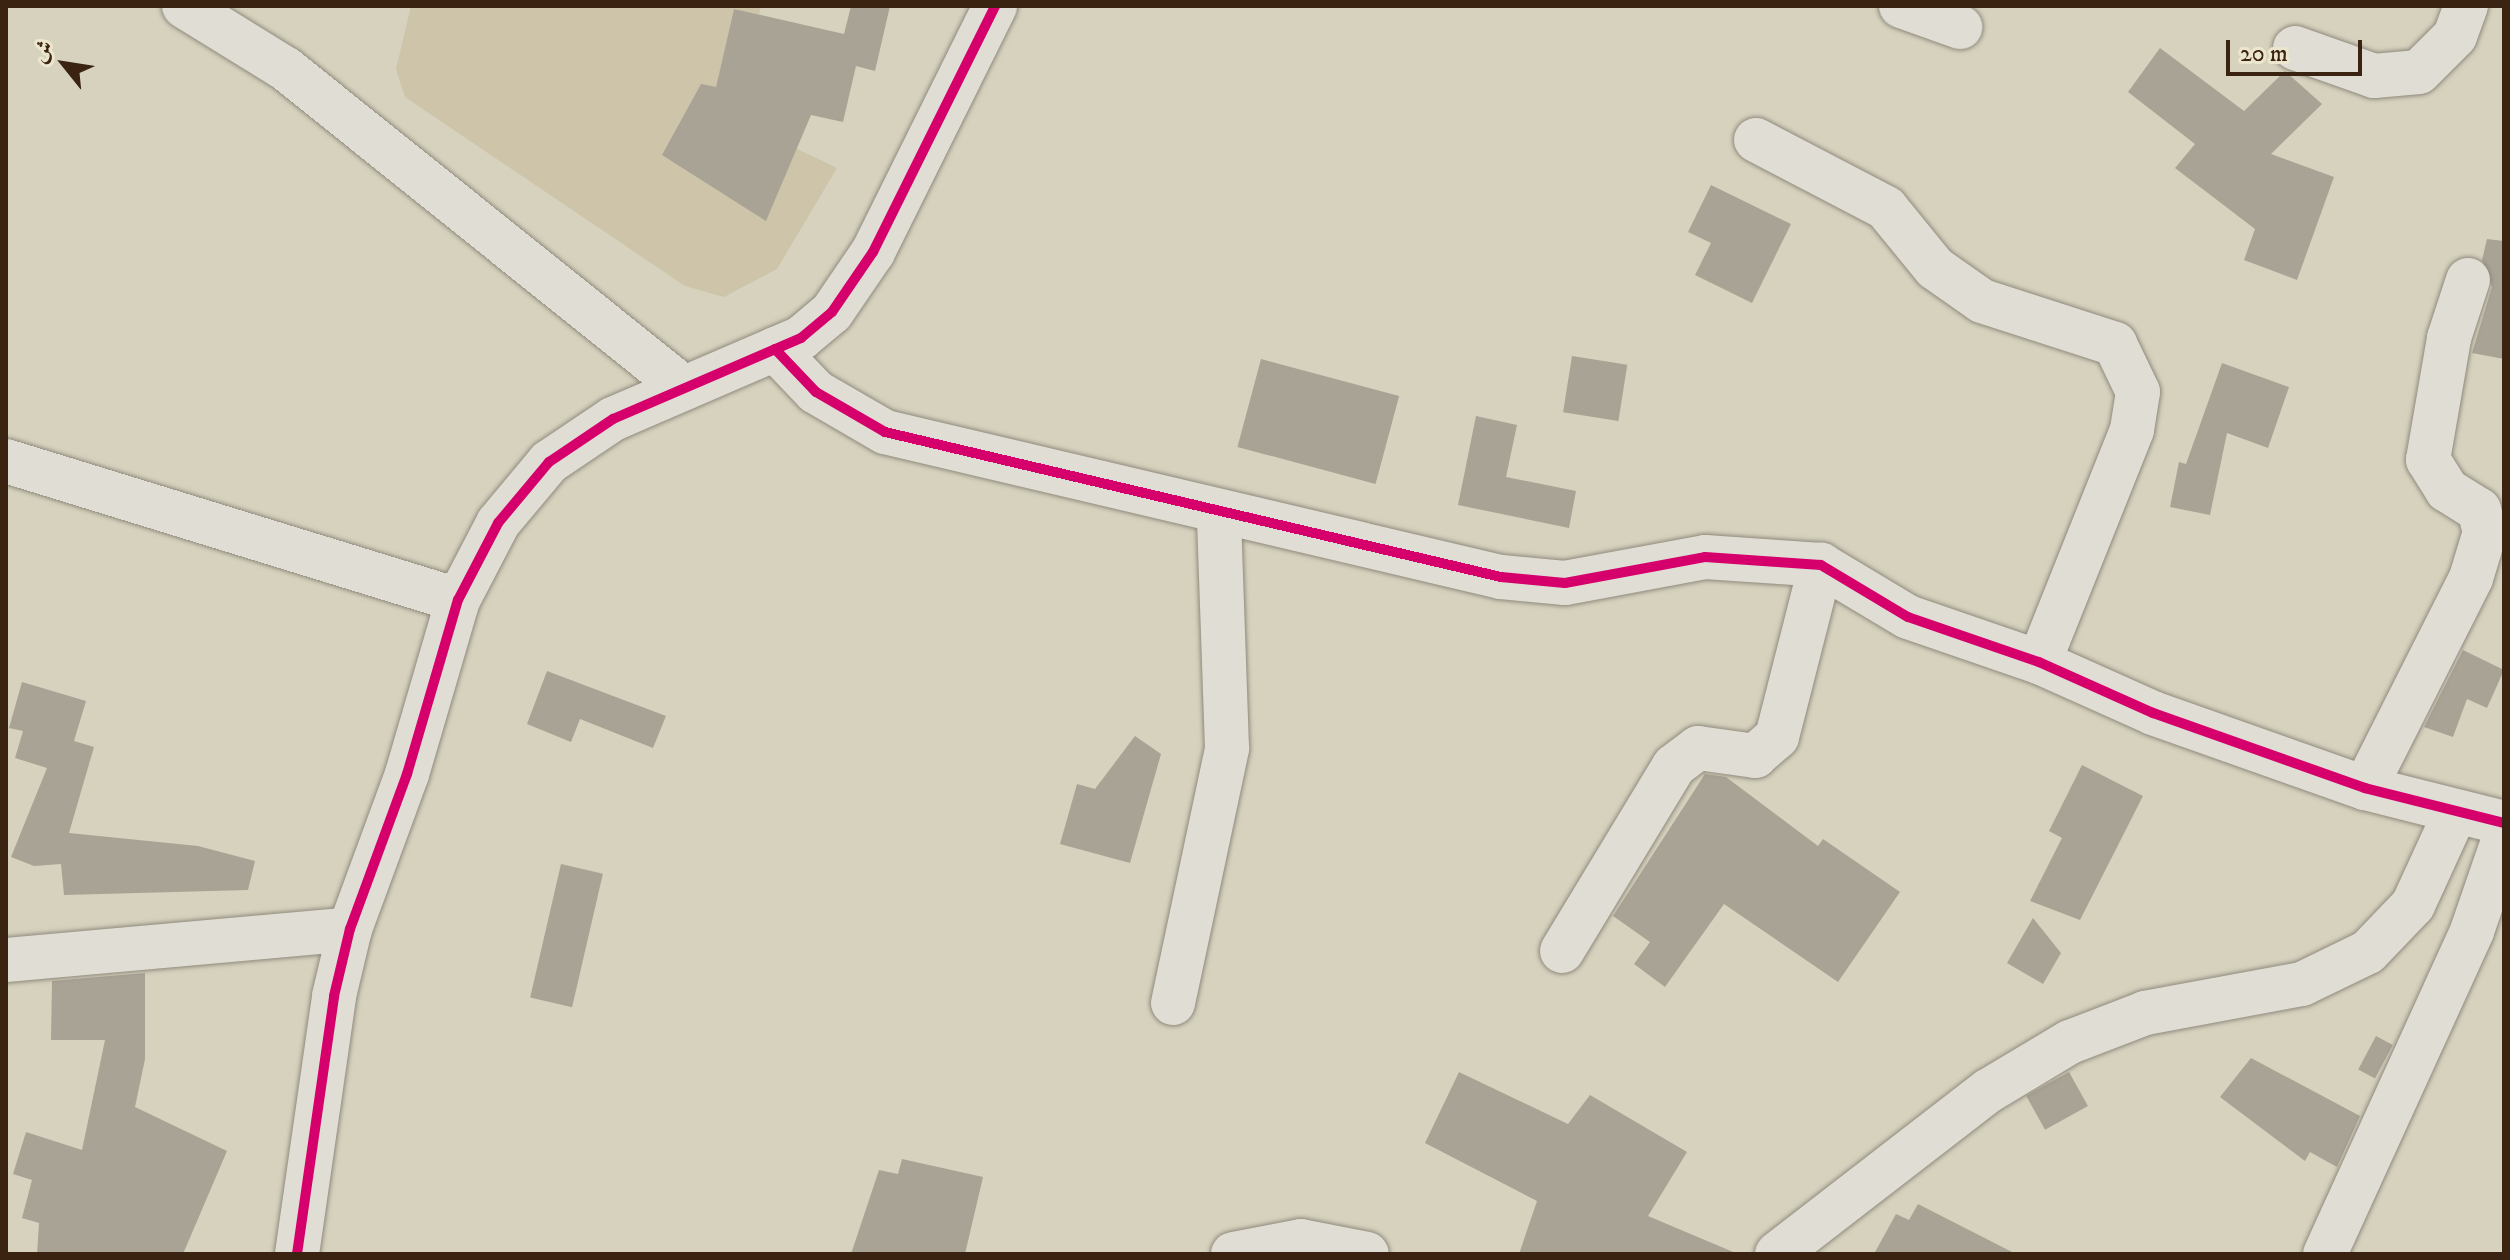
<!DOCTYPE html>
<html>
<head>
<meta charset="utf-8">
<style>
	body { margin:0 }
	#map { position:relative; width:2510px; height:1260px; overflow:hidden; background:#d6d2be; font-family:"IM FELL DW Pica",Amiri,serif }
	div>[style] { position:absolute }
	.green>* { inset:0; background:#cdc4a9 }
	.building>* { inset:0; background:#a8a395; transform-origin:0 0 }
	.roads { filter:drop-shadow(0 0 2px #908a7d) drop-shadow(0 0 2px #908a7d) }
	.minor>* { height:44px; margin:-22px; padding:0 22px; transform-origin:22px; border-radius:22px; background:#e0ded4 }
	.cycleway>* { height:10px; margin:-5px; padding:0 5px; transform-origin:5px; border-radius:5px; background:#d6006c }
	span { translate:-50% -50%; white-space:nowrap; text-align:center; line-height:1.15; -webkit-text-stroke:8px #ece6ce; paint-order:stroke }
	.frame { position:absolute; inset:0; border:8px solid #3b2311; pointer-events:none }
	.north { position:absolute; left:24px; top:24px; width:80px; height:80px; -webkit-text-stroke:6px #ece6ce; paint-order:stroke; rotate:300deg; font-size:22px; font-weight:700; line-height:32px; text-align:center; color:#3b2311 }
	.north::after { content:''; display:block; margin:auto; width:28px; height:36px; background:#3b2311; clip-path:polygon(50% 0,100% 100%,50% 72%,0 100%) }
	.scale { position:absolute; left:2226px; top:40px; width:136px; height:36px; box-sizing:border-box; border:4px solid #3b2311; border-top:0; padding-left:10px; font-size:24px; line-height:28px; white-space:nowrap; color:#3b2311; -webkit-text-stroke:6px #ece6ce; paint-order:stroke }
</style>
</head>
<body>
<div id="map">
	<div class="green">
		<i style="clip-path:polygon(411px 6px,761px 6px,759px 15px,734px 9px,716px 87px,702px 103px,837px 168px,777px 269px,724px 297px,685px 286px,405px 97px,396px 69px)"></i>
	</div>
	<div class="building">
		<i style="clip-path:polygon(851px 6px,890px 6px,875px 71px,856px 66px,843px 122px,811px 115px,766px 221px,662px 155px,701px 84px,716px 87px,734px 9px,844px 34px)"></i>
		<i style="clip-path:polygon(2160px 48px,2244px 111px,2285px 71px,2322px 104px,2271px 154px,2334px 177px,2297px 280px,2244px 260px,2255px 229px,2175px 168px,2195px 144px,2128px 92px)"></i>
		<i style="clip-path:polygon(1711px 185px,1791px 224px,1752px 303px,1695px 275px,1711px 243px,1688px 232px)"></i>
		<i style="clip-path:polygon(2487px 239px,2504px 241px,2504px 359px,2472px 353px,2492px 287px,2482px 260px)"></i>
		<i style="left:1572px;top:356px;width:56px;height:57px;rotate:9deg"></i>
		<i style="left:1261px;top:359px;width:143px;height:91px;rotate:15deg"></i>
		<i style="clip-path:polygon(2222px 363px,2289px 387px,2268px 448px,2227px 433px,2210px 515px,2170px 507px,2179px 462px,2186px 464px)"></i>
		<i style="clip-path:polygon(1476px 416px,1517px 425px,1506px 477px,1576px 491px,1569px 528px,1458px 505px)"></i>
		<i style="clip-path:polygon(2463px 650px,2504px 670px,2487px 708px,2467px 699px,2453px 737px,2424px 727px)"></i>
		<i style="clip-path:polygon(547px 671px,666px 716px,653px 748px,580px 719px,571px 742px,527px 724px)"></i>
		<i style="clip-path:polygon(22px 682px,86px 701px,74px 741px,94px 747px,69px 833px,198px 846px,255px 861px,248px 890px,64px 895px,61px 864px,34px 866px,11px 857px,47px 768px,15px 758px,23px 731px,9px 728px)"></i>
		<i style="clip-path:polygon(1135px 736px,1161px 754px,1130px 863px,1060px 844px,1077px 784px,1095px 789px)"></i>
		<i style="clip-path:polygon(2082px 765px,2143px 796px,2080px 920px,2030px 901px,2062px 838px,2049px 831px)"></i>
		<i style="clip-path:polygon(1705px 774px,1726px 777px,1818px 846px,1823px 839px,1900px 892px,1838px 982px,1724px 904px,1665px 987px,1634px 964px,1650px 942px,1613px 916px)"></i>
		<i style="left:561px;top:864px;width:43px;height:137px;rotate:13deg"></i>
		<i style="clip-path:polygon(2033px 918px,2061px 953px,2043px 984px,2007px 963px)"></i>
		<i style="clip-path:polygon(145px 973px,145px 1059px,135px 1107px,227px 1151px,183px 1254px,37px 1254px,39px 1223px,22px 1218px,32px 1180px,13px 1174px,26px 1132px,82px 1150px,105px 1040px,51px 1040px,52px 981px)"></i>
		<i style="left:2376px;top:1036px;width:19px;height:38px;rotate:28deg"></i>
		<i style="clip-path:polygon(2251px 1058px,2360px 1116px,2337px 1167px,2310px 1152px,2305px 1161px,2220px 1097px)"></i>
		<i style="clip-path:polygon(1459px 1072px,1568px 1124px,1590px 1095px,1687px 1152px,1648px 1216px,1738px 1254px,1519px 1254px,1537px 1201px,1425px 1143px)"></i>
		<i style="left:2069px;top:1072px;width:39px;height:49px;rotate:61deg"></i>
		<i style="clip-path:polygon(902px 1159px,983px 1177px,965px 1254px,851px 1254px,879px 1170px,898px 1174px)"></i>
		<i style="clip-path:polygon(1918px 1204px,2016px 1254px,1874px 1254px,1896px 1214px,1909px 1220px)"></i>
	</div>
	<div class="roads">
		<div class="minor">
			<i style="left:184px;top:6px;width:120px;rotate:31.7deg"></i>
			<i style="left:286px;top:69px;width:510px;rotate:38.71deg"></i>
			<i style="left:1901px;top:6px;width:63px;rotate:19.6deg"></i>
			<i style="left:2295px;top:48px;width:84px;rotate:19.5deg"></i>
			<i style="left:2374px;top:76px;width:45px;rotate:-5.1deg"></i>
			<i style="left:2419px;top:72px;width:51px;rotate:-45deg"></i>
			<i style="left:2455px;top:36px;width:32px;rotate:-70deg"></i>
			<i style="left:1756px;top:140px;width:147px;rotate:27.6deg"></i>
			<i style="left:1886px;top:208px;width:77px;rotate:50.8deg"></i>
			<i style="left:1935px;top:268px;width:57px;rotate:35.1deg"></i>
			<i style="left:1982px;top:301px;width:140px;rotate:17.9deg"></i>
			<i style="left:2115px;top:344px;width:53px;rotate:64.4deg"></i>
			<i style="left:2138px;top:392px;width:38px;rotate:99deg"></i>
			<i style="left:2132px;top:430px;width:250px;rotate:111.8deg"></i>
			<i style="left:775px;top:349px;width:59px;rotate:46.4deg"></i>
			<i style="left:816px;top:392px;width:80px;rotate:30.1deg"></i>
			<i style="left:885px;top:432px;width:633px;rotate:13.25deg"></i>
			<i style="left:1501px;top:577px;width:64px;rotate:5.4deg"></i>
			<i style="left:1565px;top:583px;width:142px;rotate:-10.5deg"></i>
			<i style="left:1705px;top:557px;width:116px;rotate:3.9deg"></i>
			<i style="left:1821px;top:565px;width:101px;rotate:30.9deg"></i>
			<i style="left:1908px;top:617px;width:139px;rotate:19deg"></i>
			<i style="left:2039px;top:662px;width:125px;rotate:24.1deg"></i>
			<i style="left:2153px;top:713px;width:225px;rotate:19.5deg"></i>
			<i style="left:2365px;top:788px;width:143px;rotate:14.1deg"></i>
			<i style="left:6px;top:461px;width:473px;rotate:17.1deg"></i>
			<i style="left:2365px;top:788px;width:235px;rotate:-63.2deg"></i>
			<i style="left:2471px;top:578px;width:48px;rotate:-73.1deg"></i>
			<i style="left:2485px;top:532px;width:23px;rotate:-105deg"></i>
			<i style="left:2479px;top:510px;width:38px;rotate:-148deg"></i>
			<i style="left:2447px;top:490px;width:36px;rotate:-122deg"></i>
			<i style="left:2428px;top:460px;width:124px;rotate:-80.2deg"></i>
			<i style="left:2449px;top:338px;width:61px;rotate:-71.9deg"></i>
			<i style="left:1562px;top:951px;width:216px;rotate:-58.8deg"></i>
			<i style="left:1674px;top:766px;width:30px;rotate:-37deg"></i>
			<i style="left:1698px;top:748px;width:58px;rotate:8deg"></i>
			<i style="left:1755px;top:756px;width:29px;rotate:-41deg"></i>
			<i style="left:1777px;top:737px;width:178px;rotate:-75.7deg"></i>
			<i style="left:6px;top:960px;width:345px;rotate:-5.1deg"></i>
			<i style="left:1173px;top:1003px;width:261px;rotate:-78deg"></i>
			<i style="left:1227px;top:748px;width:233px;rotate:-92deg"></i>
			<i style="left:297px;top:1254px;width:261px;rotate:-81.8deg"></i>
			<i style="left:334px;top:996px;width:69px;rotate:-76.6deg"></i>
			<i style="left:350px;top:929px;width:165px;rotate:-69.8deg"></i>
			<i style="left:407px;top:774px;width:181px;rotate:-73.7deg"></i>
			<i style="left:458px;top:600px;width:87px;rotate:-62.5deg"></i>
			<i style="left:498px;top:523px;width:80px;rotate:-50.1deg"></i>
			<i style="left:549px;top:462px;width:77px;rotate:-33.9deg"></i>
			<i style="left:613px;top:419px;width:205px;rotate:-23.3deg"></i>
			<i style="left:801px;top:338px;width:40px;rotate:-40deg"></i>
			<i style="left:832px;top:312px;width:73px;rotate:-55.7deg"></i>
			<i style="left:873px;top:252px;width:275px;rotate:-63.6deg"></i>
			<i style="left:1233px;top:1254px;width:69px;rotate:-10.8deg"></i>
			<i style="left:1301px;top:1241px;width:67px;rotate:11.1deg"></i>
			<i style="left:1777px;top:1254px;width:267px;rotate:-37.7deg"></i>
			<i style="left:1988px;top:1091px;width:96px;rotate:-30.9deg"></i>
			<i style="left:2070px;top:1042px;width:80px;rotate:-21.1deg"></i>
			<i style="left:2145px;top:1013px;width:160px;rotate:-10.5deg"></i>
			<i style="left:2302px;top:984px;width:73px;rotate:-25.9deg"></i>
			<i style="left:2368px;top:952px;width:65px;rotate:-46.2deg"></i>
			<i style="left:2413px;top:905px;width:103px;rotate:-65.4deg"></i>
			<i style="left:2325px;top:1254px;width:355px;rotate:-65.5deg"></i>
			<i style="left:2472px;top:931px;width:98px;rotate:-71deg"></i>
		</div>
	</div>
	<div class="cycleway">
		<i style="left:775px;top:349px;width:59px;rotate:46.4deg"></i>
		<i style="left:816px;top:392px;width:80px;rotate:30.1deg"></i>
		<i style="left:885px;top:432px;width:633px;rotate:13.25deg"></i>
		<i style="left:1501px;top:577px;width:64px;rotate:5.4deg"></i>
		<i style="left:1565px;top:583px;width:142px;rotate:-10.5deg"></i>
		<i style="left:1705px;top:557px;width:116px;rotate:3.9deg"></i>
		<i style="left:1821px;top:565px;width:101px;rotate:30.9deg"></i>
		<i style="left:1908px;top:617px;width:139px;rotate:19deg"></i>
		<i style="left:2039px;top:662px;width:125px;rotate:24.1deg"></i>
		<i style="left:2153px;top:713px;width:225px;rotate:19.5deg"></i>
		<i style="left:2365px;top:788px;width:143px;rotate:14.1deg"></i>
		<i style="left:297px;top:1254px;width:261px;rotate:-81.8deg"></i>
		<i style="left:334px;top:996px;width:69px;rotate:-76.6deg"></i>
		<i style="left:350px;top:929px;width:165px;rotate:-69.8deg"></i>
		<i style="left:407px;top:774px;width:181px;rotate:-73.7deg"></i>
		<i style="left:458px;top:600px;width:87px;rotate:-62.5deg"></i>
		<i style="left:498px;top:523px;width:80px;rotate:-50.1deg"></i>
		<i style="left:549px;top:462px;width:77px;rotate:-33.9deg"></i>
		<i style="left:613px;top:419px;width:205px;rotate:-23.3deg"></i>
		<i style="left:801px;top:338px;width:40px;rotate:-40deg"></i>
		<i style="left:832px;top:312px;width:73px;rotate:-55.7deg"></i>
		<i style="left:873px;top:252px;width:275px;rotate:-63.6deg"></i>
	</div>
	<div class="frame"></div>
	<div class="north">ش</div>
	<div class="scale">20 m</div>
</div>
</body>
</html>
